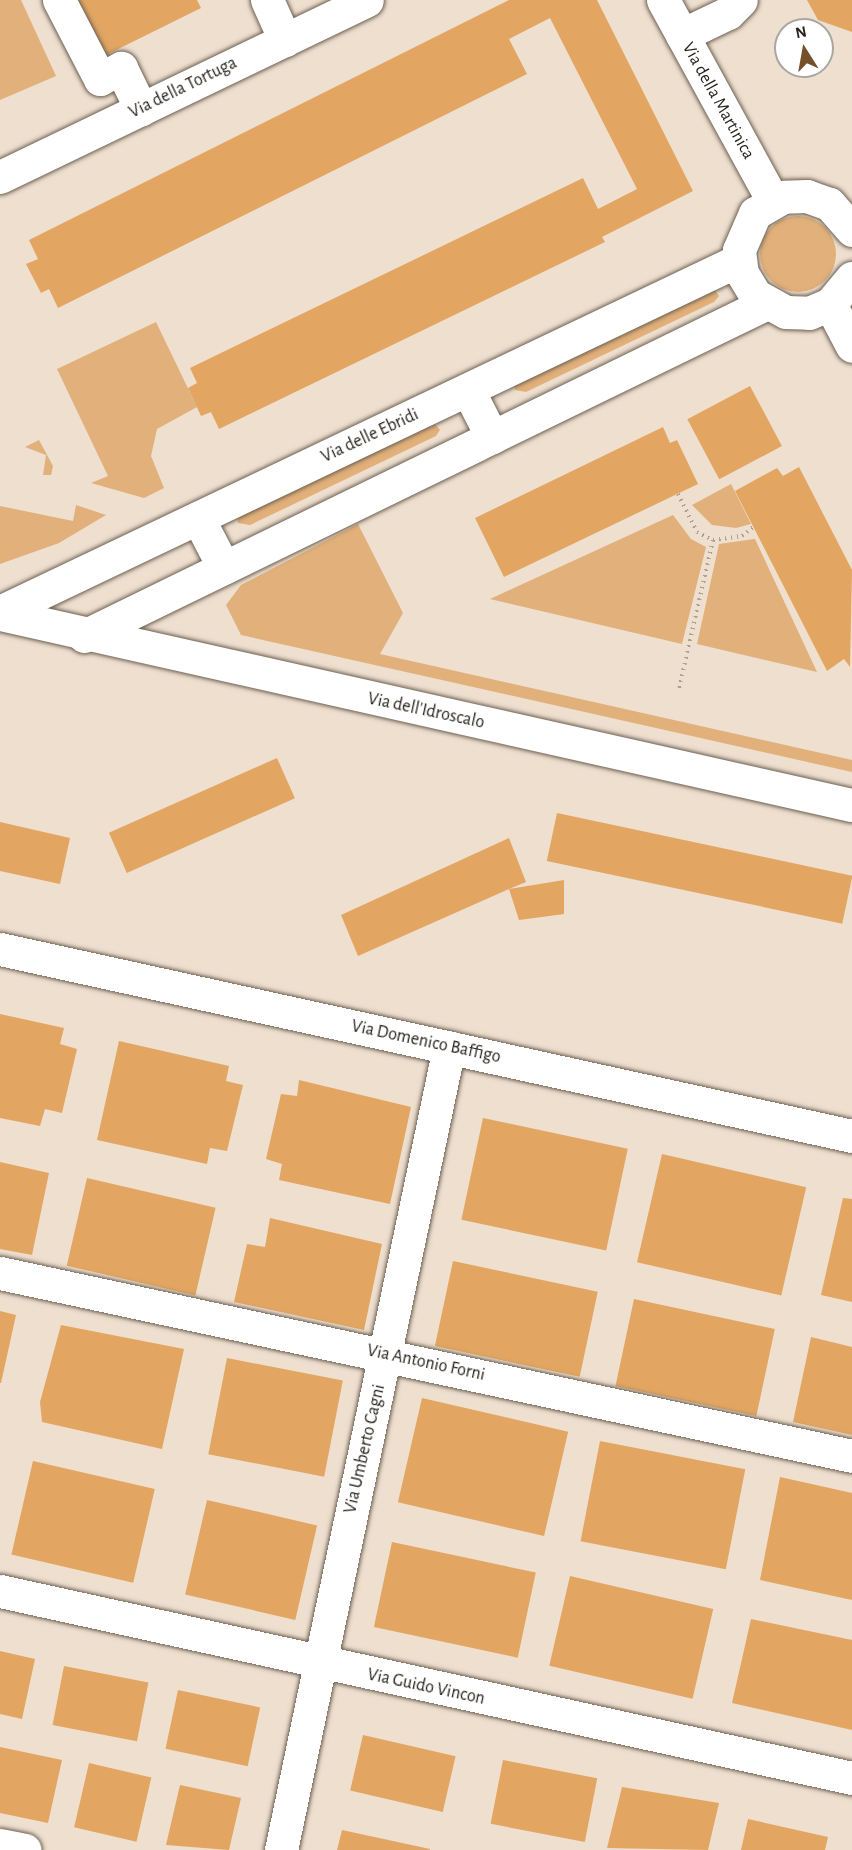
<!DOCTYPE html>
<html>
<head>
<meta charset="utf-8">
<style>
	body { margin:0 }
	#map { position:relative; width:852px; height:1850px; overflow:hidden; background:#eedfcf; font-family:"Alegreya Sans",sans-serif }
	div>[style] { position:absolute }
	.green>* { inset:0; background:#e2b07a }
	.round { border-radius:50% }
	.building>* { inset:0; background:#e2a662; transform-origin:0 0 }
	.path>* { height:4px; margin-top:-2px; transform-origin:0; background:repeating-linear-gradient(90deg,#ada194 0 1.5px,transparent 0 6px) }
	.roads { filter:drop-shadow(0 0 2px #6d6052) drop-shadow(0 0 2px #6d6052) }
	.minor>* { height:33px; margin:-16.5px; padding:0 16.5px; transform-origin:16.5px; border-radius:16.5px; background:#fff }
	span { translate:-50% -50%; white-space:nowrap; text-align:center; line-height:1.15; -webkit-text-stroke:6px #fff; paint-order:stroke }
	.street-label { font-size:18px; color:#27221c }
	.north { position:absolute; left:774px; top:18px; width:60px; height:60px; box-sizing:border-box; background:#fff; border:2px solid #a9a7a4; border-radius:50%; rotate:349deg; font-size:16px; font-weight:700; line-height:24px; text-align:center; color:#27221c }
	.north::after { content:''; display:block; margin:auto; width:21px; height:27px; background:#74512a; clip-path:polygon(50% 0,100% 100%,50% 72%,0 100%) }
</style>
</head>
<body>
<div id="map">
	<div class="green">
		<i style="clip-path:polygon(0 0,21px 0,56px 76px,0 100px)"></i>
		<i class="round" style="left:760px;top:216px;width:76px;height:76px"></i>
		<i style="clip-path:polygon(714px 289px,719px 296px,714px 302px,526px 392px,515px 390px,514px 385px)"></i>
		<i style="clip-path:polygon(156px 322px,197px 407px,157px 429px,151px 456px,164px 488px,144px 498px,91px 483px,108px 476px,57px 369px)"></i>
		<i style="clip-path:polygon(434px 423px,440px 430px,436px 436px,250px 525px,238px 523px,237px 516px)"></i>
		<i style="clip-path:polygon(39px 440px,53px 466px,51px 475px,43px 475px,46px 455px,25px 447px)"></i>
		<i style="clip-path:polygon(731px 484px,751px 524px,736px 528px,712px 525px,692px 505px)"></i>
		<i style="clip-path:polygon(76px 505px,106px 515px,59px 543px,0 564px,0 506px,73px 521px)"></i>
		<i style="clip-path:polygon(673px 515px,691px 539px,706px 547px,682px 644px,490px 599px)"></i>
		<i style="clip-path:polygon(358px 524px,403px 613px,380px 654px,852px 760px,852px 772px,241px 635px,226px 605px,241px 585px)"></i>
		<i style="clip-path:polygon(754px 539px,755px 539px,817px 672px,697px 644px,719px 544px)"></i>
	</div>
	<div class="building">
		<i style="clip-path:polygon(73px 0,197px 0,201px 8px,102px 57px)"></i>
		<i style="clip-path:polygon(509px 0,597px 0,693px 191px,602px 237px,605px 242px,219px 429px,211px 412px,201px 416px,188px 388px,197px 383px,190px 368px,583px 178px,598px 209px,637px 189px,550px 18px,509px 39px,527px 74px,58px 308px,49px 289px,41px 293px,26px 264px,38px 259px,29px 240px)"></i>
		<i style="clip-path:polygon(807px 0,852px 0,852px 32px,818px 20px)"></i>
		<i style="left:750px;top:386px;width:68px;height:71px;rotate:62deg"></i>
		<i style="clip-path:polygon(663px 427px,670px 443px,677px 440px,698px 484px,504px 577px,475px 518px)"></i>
		<i style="clip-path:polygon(799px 467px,852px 570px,850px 667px,844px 659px,827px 671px,735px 491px,777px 468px,783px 476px)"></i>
		<i style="left:277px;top:758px;width:44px;height:184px;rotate:66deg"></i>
		<i style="left:557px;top:813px;width:302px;height:49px;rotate:12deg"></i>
		<i style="clip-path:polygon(0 822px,70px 838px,60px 884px,0 871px)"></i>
		<i style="clip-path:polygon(509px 838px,526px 882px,509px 889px,564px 880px,564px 914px,519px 920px,509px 889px,358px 956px,341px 915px)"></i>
		<i style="clip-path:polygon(0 1014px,64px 1028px,60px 1044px,77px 1049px,62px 1113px,45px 1109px,40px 1126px,0 1118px)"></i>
		<i style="clip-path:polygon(119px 1041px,229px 1066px,226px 1081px,243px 1085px,227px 1151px,210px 1148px,207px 1164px,97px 1140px)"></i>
		<i style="clip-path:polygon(299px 1080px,411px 1107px,390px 1204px,279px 1180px,282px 1164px,266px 1159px,281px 1094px,297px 1096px)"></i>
		<i style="left:483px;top:1118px;width:148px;height:104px;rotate:12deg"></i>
		<i style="left:662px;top:1154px;width:148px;height:111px;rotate:13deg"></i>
		<i style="clip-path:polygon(0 1162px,49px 1173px,32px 1255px,0 1249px)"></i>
		<i style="left:87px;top:1178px;width:132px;height:90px;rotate:13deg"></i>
		<i style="clip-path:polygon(843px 1198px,852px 1199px,852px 1302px,821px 1295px)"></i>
		<i style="clip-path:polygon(270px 1218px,382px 1244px,364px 1330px,234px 1302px,247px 1244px,265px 1247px)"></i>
		<i style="left:453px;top:1261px;width:148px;height:87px;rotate:12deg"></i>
		<i style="left:634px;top:1299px;width:144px;height:89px;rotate:12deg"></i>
		<i style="clip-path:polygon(0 1311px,16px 1315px,1px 1383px,0 1383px)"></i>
		<i style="clip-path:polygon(61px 1325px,184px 1349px,162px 1449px,42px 1422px,40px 1402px)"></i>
		<i style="clip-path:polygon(811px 1337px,852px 1347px,852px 1435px,793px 1422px)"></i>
		<i style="left:227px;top:1358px;width:118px;height:98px;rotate:11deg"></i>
		<i style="left:422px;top:1398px;width:150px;height:107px;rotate:13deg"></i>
		<i style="left:600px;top:1441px;width:148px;height:102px;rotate:11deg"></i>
		<i style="left:33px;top:1461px;width:125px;height:96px;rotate:13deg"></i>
		<i style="clip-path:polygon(780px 1477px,852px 1493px,852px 1600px,760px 1580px)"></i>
		<i style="left:207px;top:1500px;width:113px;height:97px;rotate:13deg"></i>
		<i style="left:392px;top:1542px;width:147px;height:87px;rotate:12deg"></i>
		<i style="left:570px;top:1576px;width:147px;height:92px;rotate:13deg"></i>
		<i style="clip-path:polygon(751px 1619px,852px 1640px,852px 1730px,732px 1703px)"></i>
		<i style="clip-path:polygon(0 1651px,35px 1659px,22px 1719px,0 1714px)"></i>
		<i style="left:64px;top:1666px;width:86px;height:60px;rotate:11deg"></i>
		<i style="left:178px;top:1690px;width:84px;height:60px;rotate:12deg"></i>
		<i style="left:363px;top:1735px;width:95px;height:57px;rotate:13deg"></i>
		<i style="clip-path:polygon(0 1747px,62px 1760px,48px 1823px,0 1813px)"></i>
		<i style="left:503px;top:1760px;width:96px;height:65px;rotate:11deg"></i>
		<i style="left:89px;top:1763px;width:64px;height:66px;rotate:13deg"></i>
		<i style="clip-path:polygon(180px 1785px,241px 1798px,229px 1850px,166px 1845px)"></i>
		<i style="clip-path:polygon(622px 1787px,719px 1803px,708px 1850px,607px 1848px)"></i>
		<i style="clip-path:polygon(748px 1819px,828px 1837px,825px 1850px,741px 1850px)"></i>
		<i style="clip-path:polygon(342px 1830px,430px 1849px,430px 1850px,337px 1850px)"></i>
	</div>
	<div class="path">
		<i style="left:678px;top:494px;width:42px;rotate:63.4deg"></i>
		<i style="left:697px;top:532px;width:18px;rotate:27deg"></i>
		<i style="left:713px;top:540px;width:153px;rotate:102.9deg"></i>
		<i style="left:713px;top:540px;width:29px;rotate:-8deg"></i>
		<i style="left:742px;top:536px;width:14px;rotate:-39deg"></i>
	</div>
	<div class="roads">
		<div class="minor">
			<i style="left:59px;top:0;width:89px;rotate:62.6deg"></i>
			<i style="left:100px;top:79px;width:24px;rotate:-28deg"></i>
			<i style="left:121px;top:68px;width:46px;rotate:64deg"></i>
			<i style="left:267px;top:0;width:44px;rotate:65.8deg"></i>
			<i style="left:663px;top:0;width:229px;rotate:61.3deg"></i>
			<i style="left:682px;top:35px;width:51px;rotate:-25.6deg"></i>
			<i style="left:728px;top:13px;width:18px;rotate:-45deg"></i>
			<i style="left:0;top:177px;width:407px;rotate:-25.7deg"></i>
			<i style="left:852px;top:230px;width:35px;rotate:-131deg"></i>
			<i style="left:829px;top:204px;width:23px;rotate:-160deg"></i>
			<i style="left:807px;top:196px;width:24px;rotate:178deg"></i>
			<i style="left:783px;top:197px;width:32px;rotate:150deg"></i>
			<i style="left:755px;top:213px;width:40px;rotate:113.4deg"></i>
			<i style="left:739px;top:250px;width:23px;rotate:83deg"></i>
			<i style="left:742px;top:273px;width:26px;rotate:59deg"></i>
			<i style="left:755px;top:295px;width:35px;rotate:29deg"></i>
			<i style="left:786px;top:312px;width:23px;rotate:2deg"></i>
			<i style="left:809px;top:313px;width:23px;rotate:-23deg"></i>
			<i style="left:830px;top:304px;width:34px;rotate:-50deg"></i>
			<i style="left:830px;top:304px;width:47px;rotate:62.4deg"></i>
			<i style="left:468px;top:390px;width:53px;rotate:62.9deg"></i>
			<i style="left:198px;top:518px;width:56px;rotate:62.5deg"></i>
			<i style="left:0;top:612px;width:819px;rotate:-25.47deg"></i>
			<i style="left:0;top:614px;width:873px;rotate:12.64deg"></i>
			<i style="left:84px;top:636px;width:758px;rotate:-25.99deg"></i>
			<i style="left:0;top:949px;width:872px;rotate:12.38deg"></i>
			<i style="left:0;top:1273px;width:871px;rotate:12.12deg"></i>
			<i style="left:0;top:1591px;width:872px;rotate:12.38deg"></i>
			<i style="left:0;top:1845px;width:25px;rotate:11deg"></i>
			<i style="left:281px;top:1850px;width:820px;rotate:-78.18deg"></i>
		</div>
	</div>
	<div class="street-label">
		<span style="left:183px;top:88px;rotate:-26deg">Via della Tortuga</span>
		<span style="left:718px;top:101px;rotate:61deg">Via della Martinica</span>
		<span style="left:370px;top:436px;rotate:-25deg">Via delle Ebridi</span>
		<span style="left:426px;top:711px;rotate:12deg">Via dell'Idroscalo</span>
		<span style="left:426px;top:1042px;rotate:12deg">Via Domenico Baffigo</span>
		<span style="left:426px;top:1363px;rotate:12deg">Via Antonio Forni</span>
		<span style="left:365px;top:1449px;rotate:-77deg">Via Umberto Cagni</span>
		<span style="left:426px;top:1687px;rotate:12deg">Via Guido Vincon</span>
	</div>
	<div class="north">N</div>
</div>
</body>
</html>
